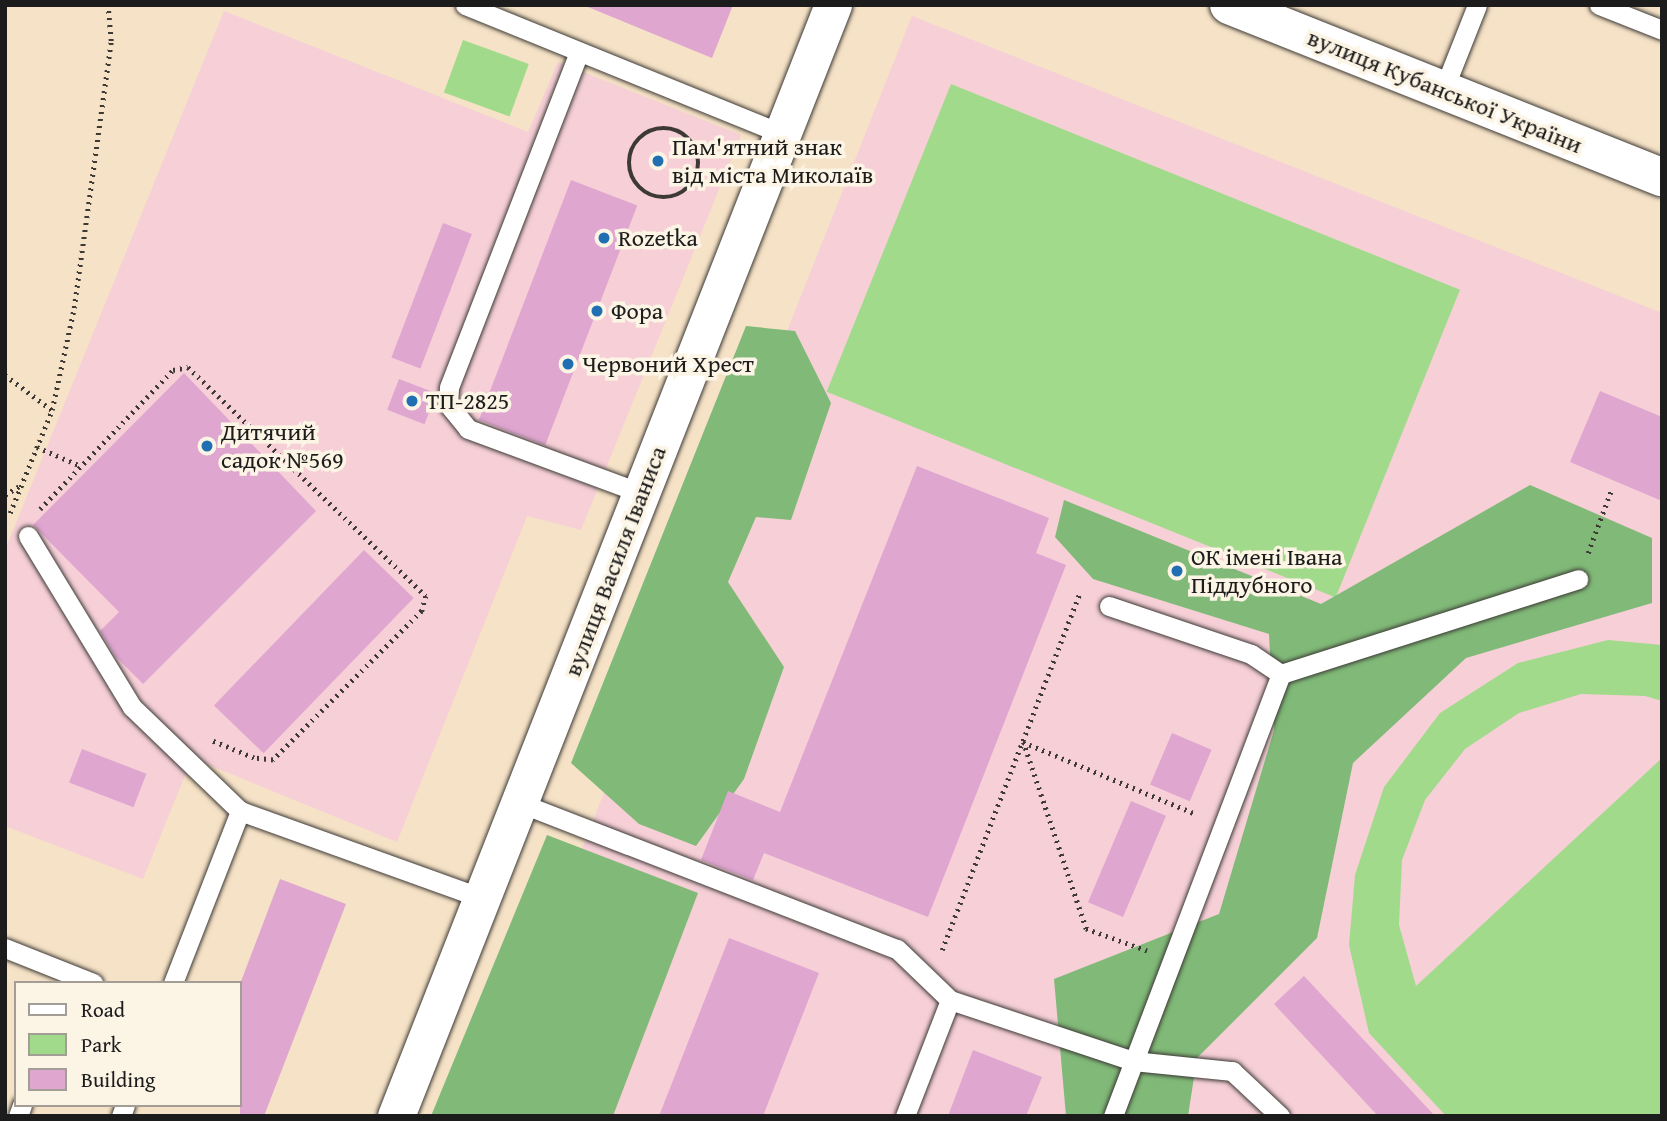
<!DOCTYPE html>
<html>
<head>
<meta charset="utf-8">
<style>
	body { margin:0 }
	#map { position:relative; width:1667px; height:1121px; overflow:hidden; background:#f6e2c6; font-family:"Gentium Book Plus",serif }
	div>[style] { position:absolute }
	.built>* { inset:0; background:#f6cfd7 }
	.green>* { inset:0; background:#a2da8c; transform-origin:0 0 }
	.forest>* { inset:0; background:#81ba78 }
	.building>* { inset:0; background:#dfa6d0; transform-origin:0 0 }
	.path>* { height:4.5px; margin-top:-2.25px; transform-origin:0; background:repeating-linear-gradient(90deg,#3d3a36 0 2px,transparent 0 7px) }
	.path>.ring { margin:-2.25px; padding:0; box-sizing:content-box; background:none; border:4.5px solid #3d3a36; border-radius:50% }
	.roads { filter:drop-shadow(0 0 2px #3d3a36) drop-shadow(0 0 2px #3d3a36) }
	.service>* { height:19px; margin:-9.5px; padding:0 9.5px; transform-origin:9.5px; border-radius:9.5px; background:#fff }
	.minor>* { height:37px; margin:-18.5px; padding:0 18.5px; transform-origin:18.5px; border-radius:18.5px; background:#fff }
	.tertiary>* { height:38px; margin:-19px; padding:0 19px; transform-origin:19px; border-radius:19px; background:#fff }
	.dots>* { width:19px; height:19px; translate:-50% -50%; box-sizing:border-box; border:4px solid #fcf5e5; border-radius:50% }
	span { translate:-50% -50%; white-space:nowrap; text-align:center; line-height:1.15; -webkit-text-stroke:7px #fcf5e5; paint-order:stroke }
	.street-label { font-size:24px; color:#1c1c1c }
	.poi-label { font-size:24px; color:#1c1c1c }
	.left { translate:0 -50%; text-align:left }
	.frame { position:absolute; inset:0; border:7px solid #1c1c1c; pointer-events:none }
	.legend { position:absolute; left:14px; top:981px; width:228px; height:126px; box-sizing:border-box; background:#fcf5e5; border:2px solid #a29e95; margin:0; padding:9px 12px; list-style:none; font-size:21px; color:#1c1c1c }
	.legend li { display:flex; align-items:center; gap:14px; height:35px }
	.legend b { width:35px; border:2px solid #a29e95 }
</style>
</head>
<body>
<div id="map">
	<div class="built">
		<i style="clip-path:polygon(224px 11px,528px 132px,558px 62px,741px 135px,581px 530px,527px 516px,397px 842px,192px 758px,143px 879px,5px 826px,5px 550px)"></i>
		<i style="clip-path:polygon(912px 16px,1662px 313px,1662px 1116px,476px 1116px)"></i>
	</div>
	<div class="green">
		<i style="left:463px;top:40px;width:70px;height:56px;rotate:20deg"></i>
		<i style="left:951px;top:84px;width:549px;height:332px;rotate:22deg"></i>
		<i style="clip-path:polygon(1608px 640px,1662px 645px,1662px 701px,1645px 696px,1581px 694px,1519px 713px,1465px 749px,1425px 800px,1402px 860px,1399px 925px,1416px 986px,1662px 758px,1662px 1116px,1446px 1116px,1369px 1033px,1349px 945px,1355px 875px,1384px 787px,1440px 713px,1518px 663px)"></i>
	</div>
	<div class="forest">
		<i style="clip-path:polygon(746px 326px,795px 331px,831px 403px,791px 520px,756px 517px,728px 582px,784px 667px,744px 779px,696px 846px,639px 824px,571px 763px)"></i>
		<i style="clip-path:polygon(1530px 485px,1652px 538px,1652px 603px,1466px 658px,1353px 763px,1317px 938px,1197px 1058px,1188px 1116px,1066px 1116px,1054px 979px,1219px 914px,1274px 730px,1269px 634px,1093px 579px,1055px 537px,1064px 500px,1321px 604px)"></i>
		<i style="clip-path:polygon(547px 835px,698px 893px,613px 1116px,431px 1116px)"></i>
	</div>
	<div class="building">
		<i style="clip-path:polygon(583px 5px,733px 5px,712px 58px)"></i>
		<i style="left:571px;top:180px;width:71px;height:257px;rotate:21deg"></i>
		<i style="left:443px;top:223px;width:31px;height:144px;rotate:21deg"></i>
		<i style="clip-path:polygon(184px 373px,316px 511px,143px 684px,116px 657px,100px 631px,119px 612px,33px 525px)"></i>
		<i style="left:399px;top:379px;width:40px;height:33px;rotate:21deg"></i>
		<i style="clip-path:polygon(1600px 391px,1662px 417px,1662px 501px,1570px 462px)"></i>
		<i style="clip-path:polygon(917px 466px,1049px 518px,1036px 553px,1066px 565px,928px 917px,764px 853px,753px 880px,701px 860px,728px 791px,780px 812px)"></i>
		<i style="left:364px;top:550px;width:69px;height:216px;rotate:44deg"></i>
		<i style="left:1172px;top:733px;width:43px;height:56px;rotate:23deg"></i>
		<i style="left:82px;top:749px;width:69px;height:36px;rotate:21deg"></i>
		<i style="left:1131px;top:801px;width:38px;height:110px;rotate:23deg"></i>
		<i style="clip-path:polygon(280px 879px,346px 904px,264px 1116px,240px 1116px,240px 984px)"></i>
		<i style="clip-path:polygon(729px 938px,819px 973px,763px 1116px,659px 1116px)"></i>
		<i style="clip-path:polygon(1304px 976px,1435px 1116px,1378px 1116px,1274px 1004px)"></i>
		<i style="clip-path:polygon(973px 1050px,1042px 1077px,1026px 1116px,948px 1116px)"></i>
	</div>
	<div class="path">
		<i class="ring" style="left:629px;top:128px;width:65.5px;height:65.5px"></i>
		<i style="left:5px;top:375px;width:59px;rotate:36.7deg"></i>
		<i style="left:37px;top:447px;width:48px;rotate:23.4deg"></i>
		<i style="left:5px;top:495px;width:19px;rotate:-32deg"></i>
		<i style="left:40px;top:509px;width:192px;rotate:-46.3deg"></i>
		<i style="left:173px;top:370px;width:15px;rotate:-11deg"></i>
		<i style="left:188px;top:367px;width:330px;rotate:43.9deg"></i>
		<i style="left:426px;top:596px;width:16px;rotate:105deg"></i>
		<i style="left:422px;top:611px;width:211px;rotate:135deg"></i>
		<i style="left:273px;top:760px;width:19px;rotate:-174deg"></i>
		<i style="left:254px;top:758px;width:48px;rotate:-157.8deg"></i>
		<i style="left:10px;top:513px;width:111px;rotate:-67.8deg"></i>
		<i style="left:52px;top:410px;width:104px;rotate:-77.8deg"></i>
		<i style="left:74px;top:308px;width:270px;rotate:-82.1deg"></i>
		<i style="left:111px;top:41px;width:36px;rotate:-95deg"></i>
		<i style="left:1588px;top:553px;width:69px;rotate:-69.7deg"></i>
		<i style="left:942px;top:950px;width:383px;rotate:-68.9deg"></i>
		<i style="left:1147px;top:951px;width:65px;rotate:-160.2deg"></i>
		<i style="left:1086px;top:929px;width:197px;rotate:-108.6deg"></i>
		<i style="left:1023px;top:742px;width:187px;rotate:22.6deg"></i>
	</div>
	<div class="roads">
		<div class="service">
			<i style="left:465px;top:5px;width:342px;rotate:22.1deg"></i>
			<i style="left:1599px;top:5px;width:68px;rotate:21.6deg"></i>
			<i style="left:579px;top:52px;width:359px;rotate:111.2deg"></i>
			<i style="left:449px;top:387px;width:17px;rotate:93deg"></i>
			<i style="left:448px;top:404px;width:32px;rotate:51deg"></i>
			<i style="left:468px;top:429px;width:184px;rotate:20.3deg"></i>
			<i style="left:1443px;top:91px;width:92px;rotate:-68.4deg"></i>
			<i style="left:28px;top:536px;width:200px;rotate:58.7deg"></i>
			<i style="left:132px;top:707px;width:150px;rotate:43.9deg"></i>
			<i style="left:240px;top:811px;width:257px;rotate:19.8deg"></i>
			<i style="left:1109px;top:606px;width:150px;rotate:18.7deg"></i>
			<i style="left:1251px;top:654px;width:36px;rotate:34deg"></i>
			<i style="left:520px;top:803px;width:404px;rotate:21.2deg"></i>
			<i style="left:897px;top:949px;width:74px;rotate:43.9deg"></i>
			<i style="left:950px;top:1000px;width:193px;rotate:18.4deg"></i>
			<i style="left:1133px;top:1061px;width:100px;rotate:5.8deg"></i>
			<i style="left:1232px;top:1071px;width:66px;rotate:43.2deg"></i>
			<i style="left:5px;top:948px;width:95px;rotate:21.7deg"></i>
			<i style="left:173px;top:983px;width:185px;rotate:-68.7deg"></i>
			<i style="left:18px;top:1116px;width:12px;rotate:-70deg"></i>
			<i style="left:121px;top:1116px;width:12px;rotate:-70deg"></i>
			<i style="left:905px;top:1116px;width:124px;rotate:-68.8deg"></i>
			<i style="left:1113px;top:1116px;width:473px;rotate:-69.2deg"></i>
			<i style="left:1281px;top:674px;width:312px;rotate:-17.7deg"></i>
		</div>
		<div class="minor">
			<i style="left:396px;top:1116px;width:1194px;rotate:-68.53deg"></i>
		</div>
		<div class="tertiary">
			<i style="left:1229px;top:5px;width:466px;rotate:21.7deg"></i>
		</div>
	</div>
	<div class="dots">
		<i style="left:658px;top:161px;background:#1f6fb2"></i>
		<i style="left:604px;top:238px;background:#1f6fb2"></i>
		<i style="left:597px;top:311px;background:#1f6fb2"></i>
		<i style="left:568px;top:364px;background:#1f6fb2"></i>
		<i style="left:412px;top:401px;background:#1f6fb2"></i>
		<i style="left:207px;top:446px;background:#1f6fb2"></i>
		<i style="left:1177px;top:571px;background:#1f6fb2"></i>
	</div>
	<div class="street-label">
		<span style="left:1445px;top:91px;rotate:22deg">вулиця Кубанської України</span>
		<span style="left:615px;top:561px;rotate:-69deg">вулиця Василя Іваниса</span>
	</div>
	<div class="poi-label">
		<span class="left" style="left:672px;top:161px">Пам'ятний знак<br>від міста Миколаїв</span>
		<span class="left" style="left:618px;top:238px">Rozetka</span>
		<span class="left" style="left:611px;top:311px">Фора</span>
		<span class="left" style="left:582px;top:364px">Червоний Хрест</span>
		<span class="left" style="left:426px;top:401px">ТП-2825</span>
		<span class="left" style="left:221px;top:446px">Дитячий<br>садок №569</span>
		<span class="left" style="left:1191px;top:571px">ОК імені Івана<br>Піддубного</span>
	</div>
	<div class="frame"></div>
	<ul class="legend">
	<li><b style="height:9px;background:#fff"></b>Road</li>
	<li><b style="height:19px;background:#a2da8c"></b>Park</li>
	<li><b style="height:19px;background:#dfa6d0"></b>Building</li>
	</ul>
</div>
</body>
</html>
